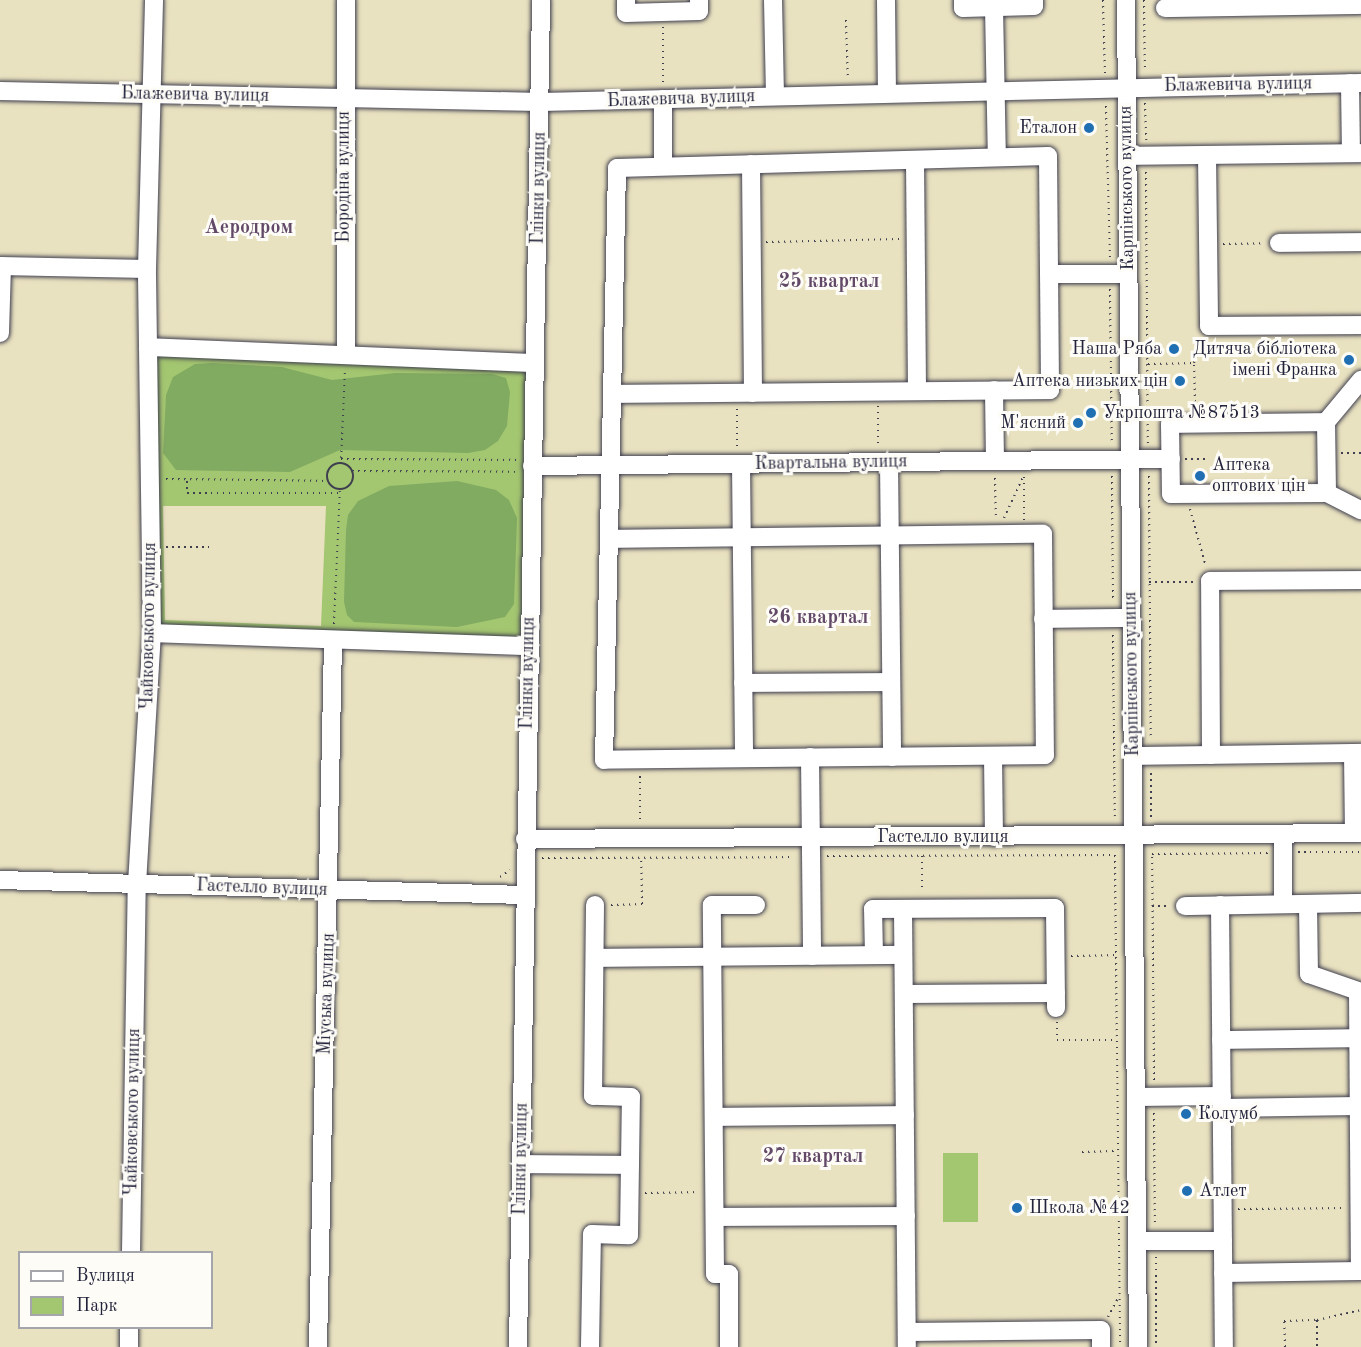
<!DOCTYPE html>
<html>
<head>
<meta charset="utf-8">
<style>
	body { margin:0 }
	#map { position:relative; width:1361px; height:1347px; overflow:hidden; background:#e9e2c0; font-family:"Old Standard TT",serif }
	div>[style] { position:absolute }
	.green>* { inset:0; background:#a3c670; transform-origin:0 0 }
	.forest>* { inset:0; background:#82ab62 }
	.path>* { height:2px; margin-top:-1px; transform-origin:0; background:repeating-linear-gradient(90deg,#403f4f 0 1.5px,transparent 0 6px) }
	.path>.ring { margin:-1px; padding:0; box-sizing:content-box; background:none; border:2px solid #403f4f; border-radius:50% }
	.roads { filter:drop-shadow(0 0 2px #403f4f) drop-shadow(0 0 2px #403f4f) }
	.minor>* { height:18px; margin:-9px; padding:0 9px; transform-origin:9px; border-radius:9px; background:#fff }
	.dots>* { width:16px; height:16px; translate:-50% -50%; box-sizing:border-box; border:3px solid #fdfcf7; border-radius:50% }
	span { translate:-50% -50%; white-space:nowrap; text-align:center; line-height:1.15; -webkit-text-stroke:6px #fdfcf7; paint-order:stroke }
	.street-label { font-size:18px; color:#22223b }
	.poi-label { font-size:18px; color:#22223b }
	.right { translate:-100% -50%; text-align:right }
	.left { translate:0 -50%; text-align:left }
	.neighbourhood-label { font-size:20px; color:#634968; font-weight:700 }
	.legend { position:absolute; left:18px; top:1251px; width:195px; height:78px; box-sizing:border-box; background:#fdfcf7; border:2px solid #a5a5ac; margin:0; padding:8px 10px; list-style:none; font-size:18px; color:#22223b }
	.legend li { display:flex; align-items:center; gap:12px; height:30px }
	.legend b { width:30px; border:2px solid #a5a5ac }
</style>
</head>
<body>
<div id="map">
	<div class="green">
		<i style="clip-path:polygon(evenodd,152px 352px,531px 367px,525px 642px,156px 630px,152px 352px,163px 506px,326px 506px,321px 626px,165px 620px,163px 506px)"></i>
		<i style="left:943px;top:1153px;width:35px;height:69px"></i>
	</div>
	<div class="forest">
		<i style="clip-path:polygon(213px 363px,282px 367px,332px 380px,395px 373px,492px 374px,506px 378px,510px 392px,507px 426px,498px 441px,485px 450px,468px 453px,340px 450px,290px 472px,176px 470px,163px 453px,166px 395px,173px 377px,195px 364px)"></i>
		<i style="clip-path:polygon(457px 481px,496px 490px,509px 500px,517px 518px,514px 604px,505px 617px,457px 627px,354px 622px,347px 615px,344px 602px,346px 530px,348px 515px,358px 501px,389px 486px)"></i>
	</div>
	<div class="path">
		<i style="left:1103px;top:0;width:73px;rotate:88.4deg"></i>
		<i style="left:1144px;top:0;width:72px;rotate:89.2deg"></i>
		<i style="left:846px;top:20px;width:60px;rotate:88.1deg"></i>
		<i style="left:663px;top:27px;width:57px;rotate:90deg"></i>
		<i style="left:1145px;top:103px;width:37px;rotate:88deg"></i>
		<i style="left:1106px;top:106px;width:153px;rotate:88.5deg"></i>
		<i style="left:1146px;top:172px;width:271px;rotate:89.6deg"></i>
		<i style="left:766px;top:242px;width:133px;rotate:-1.3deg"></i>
		<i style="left:1223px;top:244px;width:39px;rotate:-1deg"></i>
		<i style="left:1110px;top:289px;width:156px;rotate:89.3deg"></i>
		<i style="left:1148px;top:364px;width:46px;rotate:-1.2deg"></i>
		<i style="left:878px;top:406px;width:40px;rotate:90deg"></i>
		<i style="left:1195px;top:408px;width:45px;rotate:-91.3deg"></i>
		<i style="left:1194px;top:363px;width:25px;rotate:-69deg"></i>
		<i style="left:737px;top:409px;width:39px;rotate:90deg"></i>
		<i style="left:1341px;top:453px;width:20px"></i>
		<i style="left:341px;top:459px;width:177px;rotate:0.3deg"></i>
		<i style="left:1185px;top:459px;width:22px"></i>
		<i class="ring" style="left:327px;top:463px;width:24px;height:24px"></i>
		<i style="left:341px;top:464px;width:94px;rotate:-87.6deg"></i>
		<i style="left:352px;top:471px;width:165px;rotate:0.3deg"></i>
		<i style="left:1112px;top:476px;width:126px;rotate:89.5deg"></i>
		<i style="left:1149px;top:476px;width:264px;rotate:89.6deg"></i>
		<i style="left:1024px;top:477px;width:43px;rotate:90deg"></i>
		<i style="left:995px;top:478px;width:42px;rotate:88.6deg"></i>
		<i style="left:166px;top:479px;width:162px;rotate:0.7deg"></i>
		<i style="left:187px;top:481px;width:12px;rotate:90deg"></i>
		<i style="left:187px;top:493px;width:153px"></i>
		<i style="left:1190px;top:509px;width:60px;rotate:74.6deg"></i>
		<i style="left:1004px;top:518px;width:45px;rotate:-65.1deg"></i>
		<i style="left:166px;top:547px;width:47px"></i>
		<i style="left:1149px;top:582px;width:46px"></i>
		<i style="left:334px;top:624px;width:135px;rotate:-87.5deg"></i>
		<i style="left:1113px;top:635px;width:183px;rotate:89.4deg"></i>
		<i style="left:1151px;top:773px;width:45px;rotate:90deg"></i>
		<i style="left:640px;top:776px;width:46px;rotate:90deg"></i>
		<i style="left:1298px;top:852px;width:63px"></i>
		<i style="left:827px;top:856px;width:288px;rotate:-0.2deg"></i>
		<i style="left:1115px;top:855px;width:492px;rotate:89.4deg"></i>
		<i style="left:922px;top:856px;width:36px;rotate:90deg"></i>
		<i style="left:542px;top:858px;width:252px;rotate:-0.2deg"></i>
		<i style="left:500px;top:877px;width:12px;rotate:-35deg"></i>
		<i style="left:611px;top:905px;width:31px;rotate:-2deg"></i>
		<i style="left:642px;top:904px;width:47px;rotate:-91.2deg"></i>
		<i style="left:1152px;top:906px;width:18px"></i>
		<i style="left:1071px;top:956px;width:45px;rotate:-1.3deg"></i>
		<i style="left:1057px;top:1022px;width:18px;rotate:90deg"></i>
		<i style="left:1057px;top:1040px;width:60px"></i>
		<i style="left:1154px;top:1080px;width:226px;rotate:-90.5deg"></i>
		<i style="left:1152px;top:854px;width:116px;rotate:-0.5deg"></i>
		<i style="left:1154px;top:1113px;width:111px;rotate:89.5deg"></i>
		<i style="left:1082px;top:1152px;width:36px;rotate:-2deg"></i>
		<i style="left:645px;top:1193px;width:54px;rotate:-1.1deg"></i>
		<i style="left:1238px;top:1209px;width:105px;rotate:-0.5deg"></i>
		<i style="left:1156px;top:1257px;width:90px;rotate:90deg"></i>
		<i style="left:1108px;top:1317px;width:24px;rotate:-62deg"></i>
		<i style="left:1317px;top:1320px;width:27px;rotate:90deg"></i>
		<i style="left:1285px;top:1347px;width:26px;rotate:-92deg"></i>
		<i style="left:1284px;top:1321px;width:33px;rotate:-2deg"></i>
		<i style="left:1317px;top:1320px;width:45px;rotate:-12.8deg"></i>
	</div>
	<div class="roads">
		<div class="minor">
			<i style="left:626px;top:0;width:13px;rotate:90deg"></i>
			<i style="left:626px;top:13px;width:73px;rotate:-1.6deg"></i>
			<i style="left:699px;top:11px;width:11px;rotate:-90deg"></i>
			<i style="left:773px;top:0;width:96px;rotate:88.8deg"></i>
			<i style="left:886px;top:0;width:93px;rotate:89.4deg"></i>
			<i style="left:963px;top:0;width:8px;rotate:90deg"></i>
			<i style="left:963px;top:8px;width:71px;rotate:-1.6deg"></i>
			<i style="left:1034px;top:6px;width:6px;rotate:-90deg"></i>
			<i style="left:1126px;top:0;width:1347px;rotate:89.49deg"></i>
			<i style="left:994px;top:7px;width:150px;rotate:88.9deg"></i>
			<i style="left:1165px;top:8px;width:196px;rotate:-0.9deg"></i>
			<i style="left:1350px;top:83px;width:70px;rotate:89.2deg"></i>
			<i style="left:0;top:91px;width:541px;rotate:1.16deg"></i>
			<i style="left:541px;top:102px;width:820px;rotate:-1.33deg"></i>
			<i style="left:663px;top:99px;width:67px;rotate:90deg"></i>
			<i style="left:1207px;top:155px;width:171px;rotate:89.3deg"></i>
			<i style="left:1209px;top:326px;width:152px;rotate:-0.4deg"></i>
			<i style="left:1127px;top:156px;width:234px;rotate:-0.7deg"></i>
			<i style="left:915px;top:160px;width:231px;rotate:89.5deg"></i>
			<i style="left:751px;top:164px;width:229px;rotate:89.5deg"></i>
			<i style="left:1279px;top:243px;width:82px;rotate:-0.7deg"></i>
			<i style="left:0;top:266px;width:147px;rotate:1.2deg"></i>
			<i style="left:1049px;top:274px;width:79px"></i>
			<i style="left:0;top:333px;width:67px;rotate:-88.3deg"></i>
			<i style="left:148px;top:347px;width:387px;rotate:2.4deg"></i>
			<i style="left:346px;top:355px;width:355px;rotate:-90deg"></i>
			<i style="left:994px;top:390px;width:71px;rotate:89.2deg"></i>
			<i style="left:1326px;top:422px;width:156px;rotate:179.3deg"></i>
			<i style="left:1170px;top:424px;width:70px;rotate:89.2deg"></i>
			<i style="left:1171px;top:494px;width:156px;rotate:-0.4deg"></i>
			<i style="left:1327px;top:493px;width:38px;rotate:27deg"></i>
			<i style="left:889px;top:462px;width:295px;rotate:89.4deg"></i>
			<i style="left:741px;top:464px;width:294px;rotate:89.4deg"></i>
			<i style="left:532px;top:466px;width:639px;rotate:-0.63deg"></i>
			<i style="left:1327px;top:493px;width:71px;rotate:-90.8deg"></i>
			<i style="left:1326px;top:422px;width:55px;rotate:-50.2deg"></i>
			<i style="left:609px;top:539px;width:434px;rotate:-0.7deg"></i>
			<i style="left:1043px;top:534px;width:221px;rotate:89.5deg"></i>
			<i style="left:1045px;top:755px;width:441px;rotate:179.4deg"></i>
			<i style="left:604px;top:760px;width:592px;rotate:-88.74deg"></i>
			<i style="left:617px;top:168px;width:431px;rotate:-1.6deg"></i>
			<i style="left:1048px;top:156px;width:234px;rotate:89.5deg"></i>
			<i style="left:1050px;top:390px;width:438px;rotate:179.5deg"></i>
			<i style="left:1043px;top:619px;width:88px;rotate:-0.7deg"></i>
			<i style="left:152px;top:633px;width:377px;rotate:2deg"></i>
			<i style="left:743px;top:683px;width:148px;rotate:-0.4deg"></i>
			<i style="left:1353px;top:753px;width:80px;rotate:89.3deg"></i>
			<i style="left:1211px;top:755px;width:174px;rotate:-90.3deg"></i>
			<i style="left:1210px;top:581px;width:151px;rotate:-0.4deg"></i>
			<i style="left:993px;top:756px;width:81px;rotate:89.3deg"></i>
			<i style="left:1133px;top:756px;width:228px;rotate:-0.8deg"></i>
			<i style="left:810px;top:757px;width:199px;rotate:89.4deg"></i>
			<i style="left:1283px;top:834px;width:70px;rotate:90deg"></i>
			<i style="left:525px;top:839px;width:836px;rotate:-0.41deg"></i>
			<i style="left:0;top:880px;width:524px;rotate:1.64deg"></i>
			<i style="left:1308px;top:904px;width:70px;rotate:89.2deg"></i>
			<i style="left:1309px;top:974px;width:55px;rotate:19.1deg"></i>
			<i style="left:1220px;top:905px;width:442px;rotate:89.5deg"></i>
			<i style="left:1185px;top:906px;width:176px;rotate:-1deg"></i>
			<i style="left:903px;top:909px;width:438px;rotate:89.5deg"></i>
			<i style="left:874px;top:955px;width:46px;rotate:-91.2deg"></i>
			<i style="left:873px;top:909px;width:182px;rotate:-0.3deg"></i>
			<i style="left:1055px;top:908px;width:100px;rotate:89.4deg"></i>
			<i style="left:595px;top:958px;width:308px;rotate:-0.6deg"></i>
			<i style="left:1358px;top:992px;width:279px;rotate:89.6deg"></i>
			<i style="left:904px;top:994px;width:152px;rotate:-0.4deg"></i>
			<i style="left:1221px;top:1040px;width:140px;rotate:-0.8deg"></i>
			<i style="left:1136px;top:1097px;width:86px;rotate:-0.7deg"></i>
			<i style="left:1222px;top:1108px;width:136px;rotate:-0.8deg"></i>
			<i style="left:714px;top:1117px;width:191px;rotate:-0.6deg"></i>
			<i style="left:521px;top:1164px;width:109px;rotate:0.5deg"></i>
			<i style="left:715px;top:1217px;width:191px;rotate:-0.3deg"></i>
			<i style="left:1137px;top:1241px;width:86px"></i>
			<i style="left:131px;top:1252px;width:368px;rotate:-89.1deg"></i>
			<i style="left:137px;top:884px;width:251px;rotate:-86.6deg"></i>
			<i style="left:152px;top:633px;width:364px;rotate:-90.8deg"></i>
			<i style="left:147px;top:269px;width:269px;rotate:-88.5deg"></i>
			<i style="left:1223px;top:1273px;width:138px;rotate:-0.8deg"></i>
			<i style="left:907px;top:1332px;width:194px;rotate:-0.6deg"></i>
			<i style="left:1101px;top:1330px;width:17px;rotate:90deg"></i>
			<i style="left:129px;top:1347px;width:19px;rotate:-90deg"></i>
			<i style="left:318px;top:1347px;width:707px;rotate:-88.78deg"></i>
			<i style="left:518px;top:1347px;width:1347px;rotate:-89.02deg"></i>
			<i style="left:590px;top:1347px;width:113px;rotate:-89deg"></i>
			<i style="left:592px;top:1234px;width:37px;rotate:2deg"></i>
			<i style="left:629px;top:1235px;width:138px;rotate:-89.2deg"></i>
			<i style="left:631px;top:1097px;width:38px;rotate:-178deg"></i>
			<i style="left:593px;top:1096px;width:191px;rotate:-89.4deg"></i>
			<i style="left:729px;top:1347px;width:73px;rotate:-90deg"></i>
			<i style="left:729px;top:1274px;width:14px;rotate:180deg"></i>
			<i style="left:715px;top:1274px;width:369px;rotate:-90.5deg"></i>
			<i style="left:712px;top:905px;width:44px"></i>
		</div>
	</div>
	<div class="dots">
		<i style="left:1089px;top:128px;background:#1f6fb2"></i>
		<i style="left:1174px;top:349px;background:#1f6fb2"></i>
		<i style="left:1349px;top:360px;background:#1f6fb2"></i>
		<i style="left:1180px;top:381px;background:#1f6fb2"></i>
		<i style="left:1091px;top:413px;background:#1f6fb2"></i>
		<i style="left:1078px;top:423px;background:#1f6fb2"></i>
		<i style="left:1200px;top:476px;background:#1f6fb2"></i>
		<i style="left:1186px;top:1114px;background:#1f6fb2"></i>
		<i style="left:1187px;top:1191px;background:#1f6fb2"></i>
		<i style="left:1017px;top:1208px;background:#1f6fb2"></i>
	</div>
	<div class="street-label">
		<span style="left:1238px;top:85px;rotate:-1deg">Блажевича вулиця</span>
		<span style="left:195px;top:95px;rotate:1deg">Блажевича вулиця</span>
		<span style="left:681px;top:99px;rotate:-2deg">Блажевича вулиця</span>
		<span style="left:344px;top:177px;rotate:-90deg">Бородіна вулиця</span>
		<span style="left:539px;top:188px;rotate:-89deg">Глінки вулиця</span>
		<span style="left:1127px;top:188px;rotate:-91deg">Карпінського вулиця</span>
		<span style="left:831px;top:463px;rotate:-1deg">Квартальна вулиця</span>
		<span style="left:149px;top:626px;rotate:-89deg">Чайковського вулиця</span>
		<span style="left:528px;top:673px;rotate:-89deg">Глінки вулиця</span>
		<span style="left:1132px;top:674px;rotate:-91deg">Карпінського вулиця</span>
		<span style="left:943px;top:837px">Гастелло вулиця</span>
		<span style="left:262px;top:888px;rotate:2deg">Гастелло вулиця</span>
		<span style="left:327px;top:994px;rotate:-88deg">Міуська вулиця</span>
		<span style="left:133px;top:1112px;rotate:-89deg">Чайковського вулиця</span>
		<span style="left:521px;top:1159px;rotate:-89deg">Глінки вулиця</span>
	</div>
	<div class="poi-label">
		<span class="right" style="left:1077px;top:128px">Еталон</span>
		<span class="right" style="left:1162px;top:349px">Наша Ряба</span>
		<span class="right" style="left:1337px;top:360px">Дитяча бібліотека<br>імені Франка</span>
		<span class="right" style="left:1168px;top:381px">Аптека низьких цін</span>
		<span class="left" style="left:1103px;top:413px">Укрпошта №87513</span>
		<span class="right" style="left:1066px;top:423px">М'ясний</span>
		<span class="left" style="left:1212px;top:476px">Аптека<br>оптових цін</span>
		<span class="left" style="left:1198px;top:1114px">Колумб</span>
		<span class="left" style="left:1199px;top:1191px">Атлет</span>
		<span class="left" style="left:1029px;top:1208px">Школа №42</span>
	</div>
	<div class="neighbourhood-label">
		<span style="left:249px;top:228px">Аеродром</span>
		<span style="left:829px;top:282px">25 квартал</span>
		<span style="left:818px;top:618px">26 квартал</span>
		<span style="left:813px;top:1157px">27 квартал</span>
	</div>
	<ul class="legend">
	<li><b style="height:8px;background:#fff"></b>Вулиця</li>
	<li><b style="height:16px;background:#a3c670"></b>Парк</li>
	</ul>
</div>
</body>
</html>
